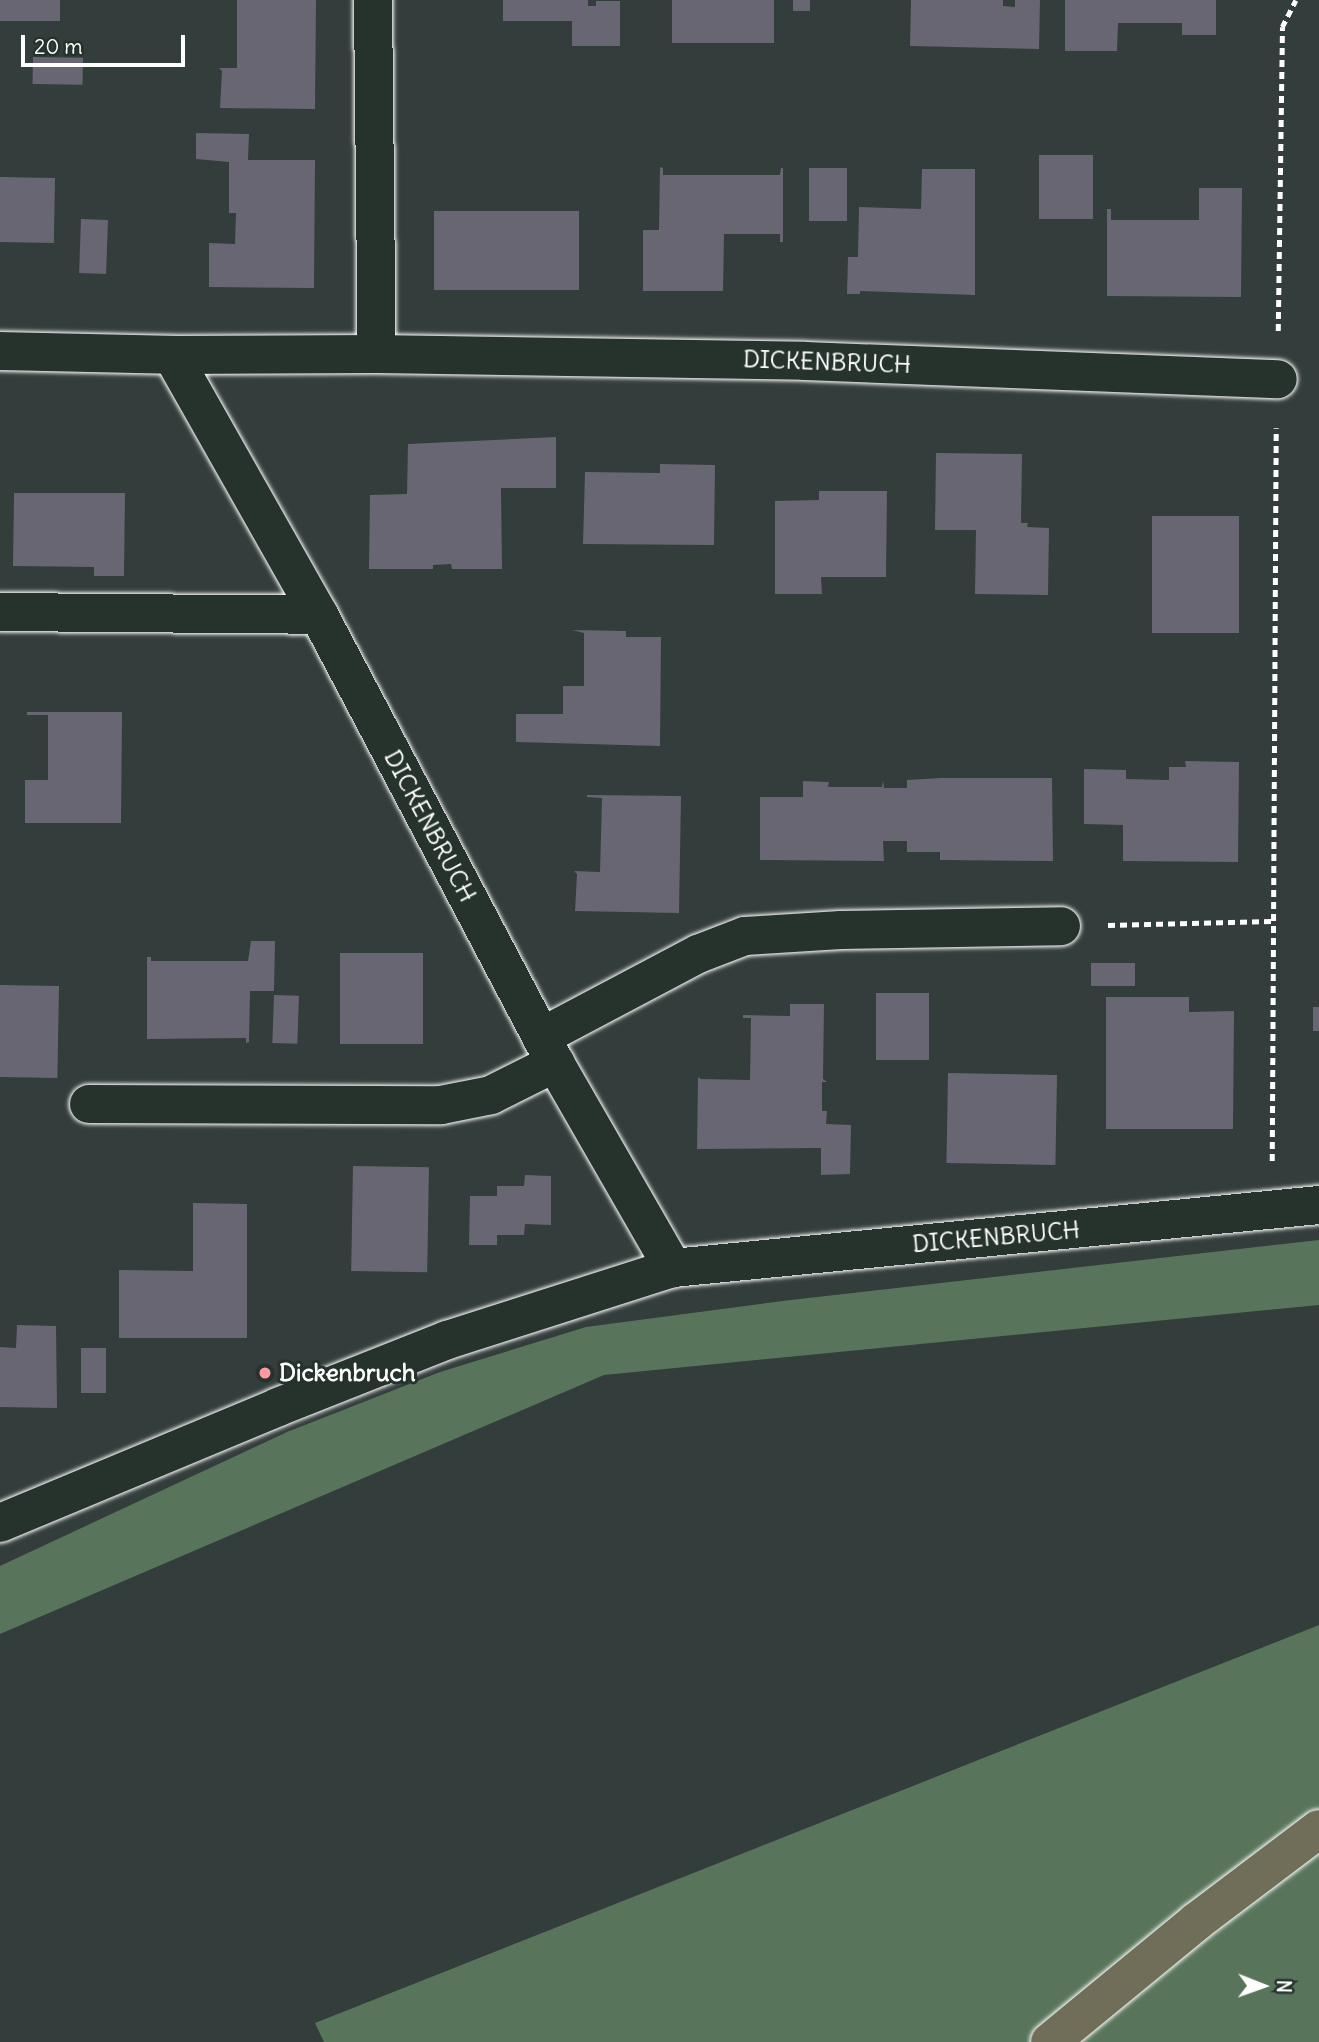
<!DOCTYPE html>
<html>
<head>
<meta charset="utf-8">
<style>
	body { margin:0 }
	#map { position:relative; width:1319px; height:2042px; overflow:hidden; background:#333d3b; font-family:Delius,sans-serif }
	div>[style] { position:absolute }
	.green>* { inset:0; background:#58755c }
	.building>* { inset:0; background:#686672; transform-origin:0 0 }
	.path>* { height:4.5px; margin-top:-2.25px; transform-origin:0; background:repeating-linear-gradient(90deg,#fff 0 7px,transparent 0 12px) }
	.roads { filter:drop-shadow(0 0 2px #fff) drop-shadow(0 0 2px #fff) }
	.minor>* { height:38px; margin:-19px; padding:0 19px; transform-origin:19px; border-radius:19px; background:#26332d }
	.major>* { height:38px; margin:-19px; padding:0 19px; transform-origin:19px; border-radius:19px; background:#706e59 }
	.dots>* { width:19px; height:19px; translate:-50% -50%; box-sizing:border-box; border:4px solid #26332d; border-radius:50% }
	span { translate:-50% -50%; white-space:nowrap; text-align:center; line-height:1.15; -webkit-text-stroke:6px #26332d; paint-order:stroke }
	.street-label { font-size:24px; color:#fff }
	.poi-label { font-size:24px; color:#fff; font-weight:700 }
	.left { translate:0 -50%; text-align:left }
	.north { position:absolute; left:1228px; top:1951px; width:70px; height:70px; -webkit-text-stroke:5px #26332d; paint-order:stroke; rotate:91deg; font-size:19px; font-weight:700; line-height:28px; text-align:center; color:#fff }
	.north::after { content:''; display:block; margin:auto; width:24px; height:32px; background:#fff; clip-path:polygon(50% 0,100% 100%,50% 72%,0 100%) }
	.scale { position:absolute; left:21px; top:35px; width:164px; height:32px; box-sizing:border-box; border:4px solid #fff; border-top:0; padding-left:9px; font-size:21px; line-height:24px; white-space:nowrap; color:#fff; -webkit-text-stroke:5px #26332d; paint-order:stroke }
</style>
</head>
<body>
<div id="map">
	<div class="green">
		<i style="clip-path:polygon(1319px 1240px,1319px 1305px,604px 1375px,0 1634px,0 1566px,287px 1432px,440px 1372px,586px 1327px,782px 1301px)"></i>
		<i style="clip-path:polygon(1319px 1625px,1319px 2042px,324px 2042px,315px 2023px)"></i>
	</div>
	<div class="building">
		<i style="left:0;top:0;width:60px;height:21px"></i>
		<i style="clip-path:polygon(237px 0,316px 0,315px 109px,220px 108px,222px 71px,219px 68px,237px 68px)"></i>
		<i style="clip-path:polygon(503px 0,588px 0,588px 6px,596px 6px,596px 1px,620px 1px,620px 46px,572px 46px,572px 21px,503px 21px)"></i>
		<i style="left:672px;top:0;width:102px;height:43px"></i>
		<i style="left:793px;top:0;width:17px;height:11px"></i>
		<i style="clip-path:polygon(911px 0,1003px 0,1003px 6px,1015px 7px,1015px 0,1040px 0,1039px 49px,910px 46px)"></i>
		<i style="clip-path:polygon(1065px 0,1216px 0,1216px 35px,1182px 35px,1182px 23px,1118px 23px,1117px 51px,1065px 51px)"></i>
		<i style="left:33px;top:57px;width:50px;height:27px;rotate:1deg"></i>
		<i style="clip-path:polygon(196px 133px,249px 134px,248px 160px,315px 160px,314px 288px,209px 287px,209px 243px,235px 244px,236px 213px,229px 213px,229px 162px,196px 159px)"></i>
		<i style="left:1039px;top:155px;width:54px;height:64px"></i>
		<i style="clip-path:polygon(660px 167px,663px 168px,663px 175px,780px 175px,781px 168px,783px 168px,783px 242px,780px 242px,780px 234px,724px 234px,723px 291px,643px 291px,643px 230px,659px 230px)"></i>
		<i style="left:809px;top:168px;width:38px;height:53px"></i>
		<i style="clip-path:polygon(922px 169px,975px 169px,975px 295px,860px 291px,860px 294px,847px 294px,848px 257px,858px 257px,859px 207px,921px 209px)"></i>
		<i style="left:0;top:177px;width:55px;height:65px;rotate:1deg"></i>
		<i style="clip-path:polygon(1199px 188px,1242px 188px,1241px 297px,1107px 296px,1107px 209px,1111px 209px,1111px 220px,1199px 220px)"></i>
		<i style="left:434px;top:211px;width:145px;height:79px"></i>
		<i style="left:81px;top:219px;width:27px;height:54px;rotate:2deg"></i>
		<i style="clip-path:polygon(556px 437px,556px 488px,501px 488px,502px 569px,452px 569px,451px 564px,433px 565px,433px 569px,369px 569px,370px 495px,407px 494px,408px 444px)"></i>
		<i style="clip-path:polygon(936px 453px,1022px 454px,1021px 523px,1028px 523px,1027px 527px,1049px 528px,1048px 595px,975px 594px,976px 530px,935px 530px)"></i>
		<i style="clip-path:polygon(660px 464px,715px 465px,714px 545px,583px 544px,585px 472px,660px 473px)"></i>
		<i style="clip-path:polygon(819px 491px,887px 491px,886px 577px,821px 577px,822px 594px,775px 594px,775px 501px,819px 500px)"></i>
		<i style="clip-path:polygon(14px 493px,125px 493px,124px 576px,94px 576px,94px 567px,13px 566px)"></i>
		<i style="left:1152px;top:516px;width:87px;height:117px"></i>
		<i style="clip-path:polygon(572px 630px,626px 631px,626px 637px,661px 637px,660px 746px,516px 742px,516px 714px,563px 714px,563px 686px,584px 686px,584px 633px)"></i>
		<i style="clip-path:polygon(27px 712px,122px 712px,121px 823px,25px 823px,25px 780px,48px 780px,48px 715px,27px 715px)"></i>
		<i style="clip-path:polygon(1185px 761px,1239px 762px,1238px 862px,1123px 861px,1123px 825px,1084px 824px,1084px 769px,1126px 770px,1126px 779px,1169px 780px,1169px 767px,1186px 767px)"></i>
		<i style="clip-path:polygon(941px 778px,1052px 778px,1053px 861px,940px 860px,940px 852px,907px 852px,907px 841px,883px 841px,884px 861px,760px 860px,760px 797px,803px 797px,803px 781px,829px 782px,828px 787px,882px 787px,883px 780px,884px 788px,907px 788px,907px 780px)"></i>
		<i style="clip-path:polygon(587px 795px,681px 796px,679px 913px,575px 911px,577px 874px,574px 871px,600px 872px,602px 798px,587px 797px)"></i>
		<i style="clip-path:polygon(251px 941px,275px 941px,274px 991px,250px 991px,249px 1042px,246px 1043px,246px 1038px,147px 1039px,147px 957px,151px 957px,151px 961px,248px 961px)"></i>
		<i style="left:340px;top:953px;width:83px;height:91px"></i>
		<i style="left:1091px;top:963px;width:44px;height:23px"></i>
		<i style="left:0;top:985px;width:59px;height:92px;rotate:1deg"></i>
		<i style="left:876px;top:993px;width:53px;height:67px"></i>
		<i style="left:274px;top:995px;width:25px;height:48px;rotate:2deg"></i>
		<i style="clip-path:polygon(1106px 997px,1189px 997px,1189px 1012px,1234px 1011px,1233px 1129px,1106px 1129px)"></i>
		<i style="clip-path:polygon(790px 1004px,824px 1004px,823px 1079px,827px 1082px,822px 1082px,822px 1111px,827px 1111px,826px 1124px,851px 1125px,850px 1174px,821px 1175px,821px 1148px,697px 1149px,698px 1077px,701px 1079px,750px 1080px,751px 1018px,743px 1018px,743px 1015px,790px 1016px)"></i>
		<i style="left:1313px;top:1007px;width:6px;height:24px"></i>
		<i style="left:948px;top:1073px;width:109px;height:90px;rotate:1deg"></i>
		<i style="left:353px;top:1166px;width:76px;height:105px;rotate:1deg"></i>
		<i style="clip-path:polygon(525px 1175px,551px 1176px,551px 1225px,525px 1224px,524px 1235px,497px 1235px,497px 1245px,469px 1245px,470px 1196px,497px 1196px,497px 1186px,524px 1186px)"></i>
		<i style="clip-path:polygon(193px 1203px,247px 1204px,247px 1338px,119px 1338px,119px 1270px,193px 1271px)"></i>
		<i style="clip-path:polygon(17px 1325px,56px 1326px,57px 1408px,0 1407px,0 1347px,16px 1348px)"></i>
		<i style="left:81px;top:1348px;width:25px;height:45px"></i>
	</div>
	<div class="path">
		<i style="left:1278px;top:331px;width:304px;rotate:-89.2deg"></i>
		<i style="left:1282px;top:27px;width:30px;rotate:-63deg"></i>
		<i style="left:1108px;top:925px;width:164px;rotate:-1.4deg"></i>
		<i style="left:1272px;top:1161px;width:733px;rotate:-89.69deg"></i>
	</div>
	<div class="roads">
		<div class="minor">
			<i style="left:373px;top:0;width:354px;rotate:89.4deg"></i>
			<i style="left:0;top:351px;width:172px;rotate:1.3deg"></i>
			<i style="left:172px;top:355px;width:299px;rotate:60.5deg"></i>
			<i style="left:319px;top:615px;width:506px;rotate:62.22deg"></i>
			<i style="left:555px;top:1063px;width:237px;rotate:60.1deg"></i>
			<i style="left:172px;top:355px;width:205px;rotate:-0.3deg"></i>
			<i style="left:377px;top:354px;width:428px;rotate:0.9deg"></i>
			<i style="left:805px;top:361px;width:473px;rotate:2.2deg"></i>
			<i style="left:0;top:612px;width:319px;rotate:0.5deg"></i>
			<i style="left:541px;top:1037px;width:178px;rotate:-27.9deg"></i>
			<i style="left:698px;top:954px;width:50px;rotate:-21deg"></i>
			<i style="left:745px;top:936px;width:96px;rotate:-3.6deg"></i>
			<i style="left:841px;top:930px;width:220px;rotate:-1deg"></i>
			<i style="left:89px;top:1104px;width:352px;rotate:0.2deg"></i>
			<i style="left:441px;top:1105px;width:51px;rotate:-11.3deg"></i>
			<i style="left:491px;top:1095px;width:72px;rotate:-26.6deg"></i>
			<i style="left:0;top:1523px;width:301px;rotate:-22.6deg"></i>
			<i style="left:278px;top:1407px;width:182px;rotate:-21.6deg"></i>
			<i style="left:447px;top:1340px;width:237px;rotate:-17.7deg"></i>
			<i style="left:673px;top:1268px;width:649px;rotate:-5.57deg"></i>
		</div>
		<div class="major">
			<i style="left:1050px;top:2042px;width:189px;rotate:-39.4deg"></i>
			<i style="left:1196px;top:1922px;width:154px;rotate:-37.1deg"></i>
		</div>
	</div>
	<div class="dots">
		<i style="left:265px;top:1373px;background:#ff9aa2"></i>
	</div>
	<div class="street-label">
		<span style="left:827px;top:362px;rotate:2deg">DICKENBRUCH</span>
		<span style="left:430px;top:826px;rotate:62deg">DICKENBRUCH</span>
		<span style="left:996px;top:1237px;rotate:-5deg">DICKENBRUCH</span>
	</div>
	<div class="poi-label">
		<span class="left" style="left:279px;top:1373px">Dickenbruch</span>
	</div>
	<div class="north">N</div>
	<div class="scale">20 m</div>
</div>
</body>
</html>
